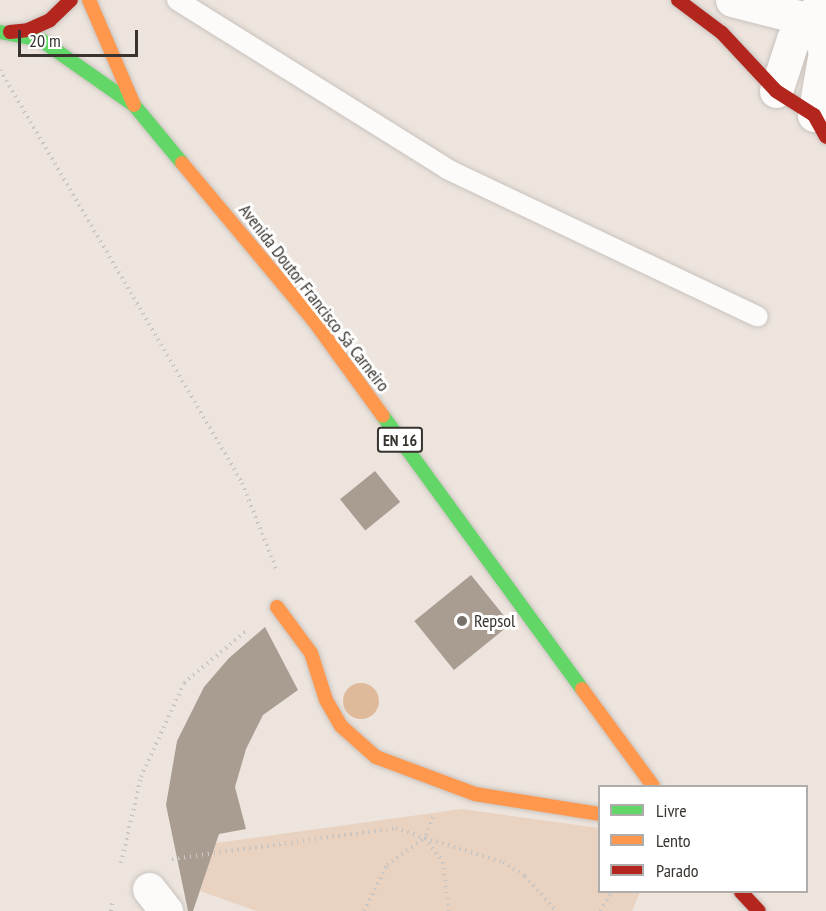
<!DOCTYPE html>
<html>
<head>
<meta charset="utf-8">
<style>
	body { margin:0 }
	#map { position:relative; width:826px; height:911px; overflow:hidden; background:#ece4dd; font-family:"PT Sans Narrow",sans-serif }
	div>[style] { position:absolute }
	.green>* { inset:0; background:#e9d2bf }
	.water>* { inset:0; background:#dfba9a }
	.round { border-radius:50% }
	.building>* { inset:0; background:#a99d92; transform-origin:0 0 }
	.path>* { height:4px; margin-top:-2px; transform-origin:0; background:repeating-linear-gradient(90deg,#c8c5c3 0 1.5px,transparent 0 6px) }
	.roads { filter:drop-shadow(0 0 2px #c9c2bd) drop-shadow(0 0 2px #c9c2bd) }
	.lane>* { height:20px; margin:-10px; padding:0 10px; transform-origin:10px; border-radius:10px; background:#fcfbfa }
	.street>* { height:33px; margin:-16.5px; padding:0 16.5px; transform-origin:16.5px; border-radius:16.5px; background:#fcfbfa }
	.fast>* { height:14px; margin:-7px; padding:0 7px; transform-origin:7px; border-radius:7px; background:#63d668 }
	.slow>* { height:14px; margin:-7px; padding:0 7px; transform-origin:7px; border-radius:7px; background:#ff974d }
	.jam>* { height:14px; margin:-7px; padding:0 7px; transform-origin:7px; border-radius:7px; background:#b3261e }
	.dots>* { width:16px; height:16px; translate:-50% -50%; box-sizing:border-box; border:3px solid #fff; border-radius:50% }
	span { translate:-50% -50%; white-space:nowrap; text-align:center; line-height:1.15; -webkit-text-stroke:6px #fff; paint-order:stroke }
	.shield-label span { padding:2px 4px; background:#fff; border:2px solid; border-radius:4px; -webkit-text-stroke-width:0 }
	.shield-label { font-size:16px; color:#38332e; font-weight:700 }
	.street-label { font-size:18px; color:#38332e }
	.poi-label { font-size:18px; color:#38332e }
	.left { translate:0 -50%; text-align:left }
	.legend { position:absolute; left:598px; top:785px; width:210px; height:108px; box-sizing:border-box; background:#fff; border:2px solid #afadab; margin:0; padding:8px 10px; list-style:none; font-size:18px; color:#38332e }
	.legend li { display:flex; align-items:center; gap:12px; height:30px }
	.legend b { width:30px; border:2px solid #afadab }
	.scale { position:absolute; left:18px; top:30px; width:120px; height:27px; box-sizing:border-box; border:3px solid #38332e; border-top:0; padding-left:8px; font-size:18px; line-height:21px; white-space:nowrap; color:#38332e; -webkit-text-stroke:4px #fff; paint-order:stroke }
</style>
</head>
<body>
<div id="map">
	<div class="green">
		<i style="clip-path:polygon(462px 809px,599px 828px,600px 892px,640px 892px,632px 911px,257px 911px,200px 891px,205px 876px,188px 847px)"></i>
	</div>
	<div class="water">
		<i class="round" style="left:343px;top:683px;width:36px;height:36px"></i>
	</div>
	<div class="building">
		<i style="left:375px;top:471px;width:40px;height:45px;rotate:51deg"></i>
		<i style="left:471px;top:575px;width:63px;height:73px;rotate:51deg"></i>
		<i style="clip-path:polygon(265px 627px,298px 690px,263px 715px,246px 749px,235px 787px,246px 829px,219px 834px,193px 911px,188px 911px,166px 805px,177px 741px,204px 687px,229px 658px)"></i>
	</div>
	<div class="path">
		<i style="left:0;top:70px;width:479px;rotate:59.6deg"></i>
		<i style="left:242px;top:483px;width:95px;rotate:68.3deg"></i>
		<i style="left:433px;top:817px;width:22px;rotate:111deg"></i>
		<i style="left:425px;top:838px;width:30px;rotate:53deg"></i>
		<i style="left:443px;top:862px;width:49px;rotate:83deg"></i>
		<i style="left:172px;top:859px;width:226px;rotate:-7.9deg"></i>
		<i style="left:396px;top:828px;width:31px;rotate:19deg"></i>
		<i style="left:121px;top:863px;width:88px;rotate:-76.9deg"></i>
		<i style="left:141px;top:777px;width:103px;rotate:-65.4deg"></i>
		<i style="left:184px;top:683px;width:82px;rotate:-40.1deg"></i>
		<i style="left:111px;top:911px;width:11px;rotate:-80deg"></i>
		<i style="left:364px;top:911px;width:51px;rotate:-63.4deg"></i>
		<i style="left:387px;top:865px;width:47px;rotate:-35.4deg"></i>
		<i style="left:425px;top:838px;width:82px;rotate:17.1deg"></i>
		<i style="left:503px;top:862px;width:26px;rotate:32deg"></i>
		<i style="left:525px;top:876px;width:47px;rotate:48.5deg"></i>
		<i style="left:600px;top:911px;width:22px;rotate:-58deg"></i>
	</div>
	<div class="roads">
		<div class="lane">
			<i style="left:177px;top:0;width:319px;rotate:32deg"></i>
			<i style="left:447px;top:169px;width:344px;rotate:25.4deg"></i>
		</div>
		<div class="street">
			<i style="left:732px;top:0;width:97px;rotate:14.3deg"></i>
			<i style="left:776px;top:91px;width:55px;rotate:-71.9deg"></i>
			<i style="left:793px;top:39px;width:29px;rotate:-41deg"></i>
			<i style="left:814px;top:115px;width:64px;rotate:-80.1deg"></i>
			<i style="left:825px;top:52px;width:34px;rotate:-107deg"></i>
			<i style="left:815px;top:20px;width:21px;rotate:-76deg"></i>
			<i style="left:149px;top:889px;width:28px;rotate:52deg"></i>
		</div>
		<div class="fast">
			<i style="left:0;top:32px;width:42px;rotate:11deg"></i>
			<i style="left:41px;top:40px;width:113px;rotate:35deg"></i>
			<i style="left:134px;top:105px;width:75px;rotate:50.4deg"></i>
			<i style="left:383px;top:416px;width:338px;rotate:53.9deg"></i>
		</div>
		<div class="slow">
			<i style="left:89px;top:0;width:114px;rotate:66.8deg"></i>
			<i style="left:182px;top:163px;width:206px;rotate:50.1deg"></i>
			<i style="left:314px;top:321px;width:117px;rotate:54deg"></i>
			<i style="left:277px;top:607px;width:57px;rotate:53.5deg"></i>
			<i style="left:311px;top:653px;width:49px;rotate:72.3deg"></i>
			<i style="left:326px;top:700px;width:30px;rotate:60deg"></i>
			<i style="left:341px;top:726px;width:47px;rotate:41.5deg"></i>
			<i style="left:376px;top:757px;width:106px;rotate:20.5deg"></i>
			<i style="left:475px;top:794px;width:127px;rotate:9.1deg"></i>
			<i style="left:582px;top:689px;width:120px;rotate:53.8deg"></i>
		</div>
		<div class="jam">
			<i style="left:678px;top:0;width:55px;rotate:36.9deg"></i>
			<i style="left:722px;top:33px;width:79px;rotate:47deg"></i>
			<i style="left:776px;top:91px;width:45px;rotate:32.3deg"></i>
			<i style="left:814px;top:115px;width:25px;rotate:61deg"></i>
			<i style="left:10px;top:32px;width:18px;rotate:-6deg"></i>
			<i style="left:28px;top:30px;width:24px;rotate:-24deg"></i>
			<i style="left:50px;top:20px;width:29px;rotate:-44deg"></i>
			<i style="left:741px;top:892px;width:26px;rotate:47deg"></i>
		</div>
	</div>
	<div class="dots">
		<i style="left:462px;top:621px;background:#77716b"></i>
	</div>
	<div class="shield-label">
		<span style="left:400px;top:440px">EN 16</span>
	</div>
	<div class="street-label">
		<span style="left:314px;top:298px;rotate:52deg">Avenida Doutor Francisco Sá Carneiro</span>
	</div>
	<div class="poi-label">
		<span class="left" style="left:474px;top:621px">Repsol</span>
	</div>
	<ul class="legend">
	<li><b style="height:8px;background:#63d668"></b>Livre</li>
	<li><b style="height:8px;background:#ff974d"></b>Lento</li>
	<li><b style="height:8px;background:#b3261e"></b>Parado</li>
	</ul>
	<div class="scale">20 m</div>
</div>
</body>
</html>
